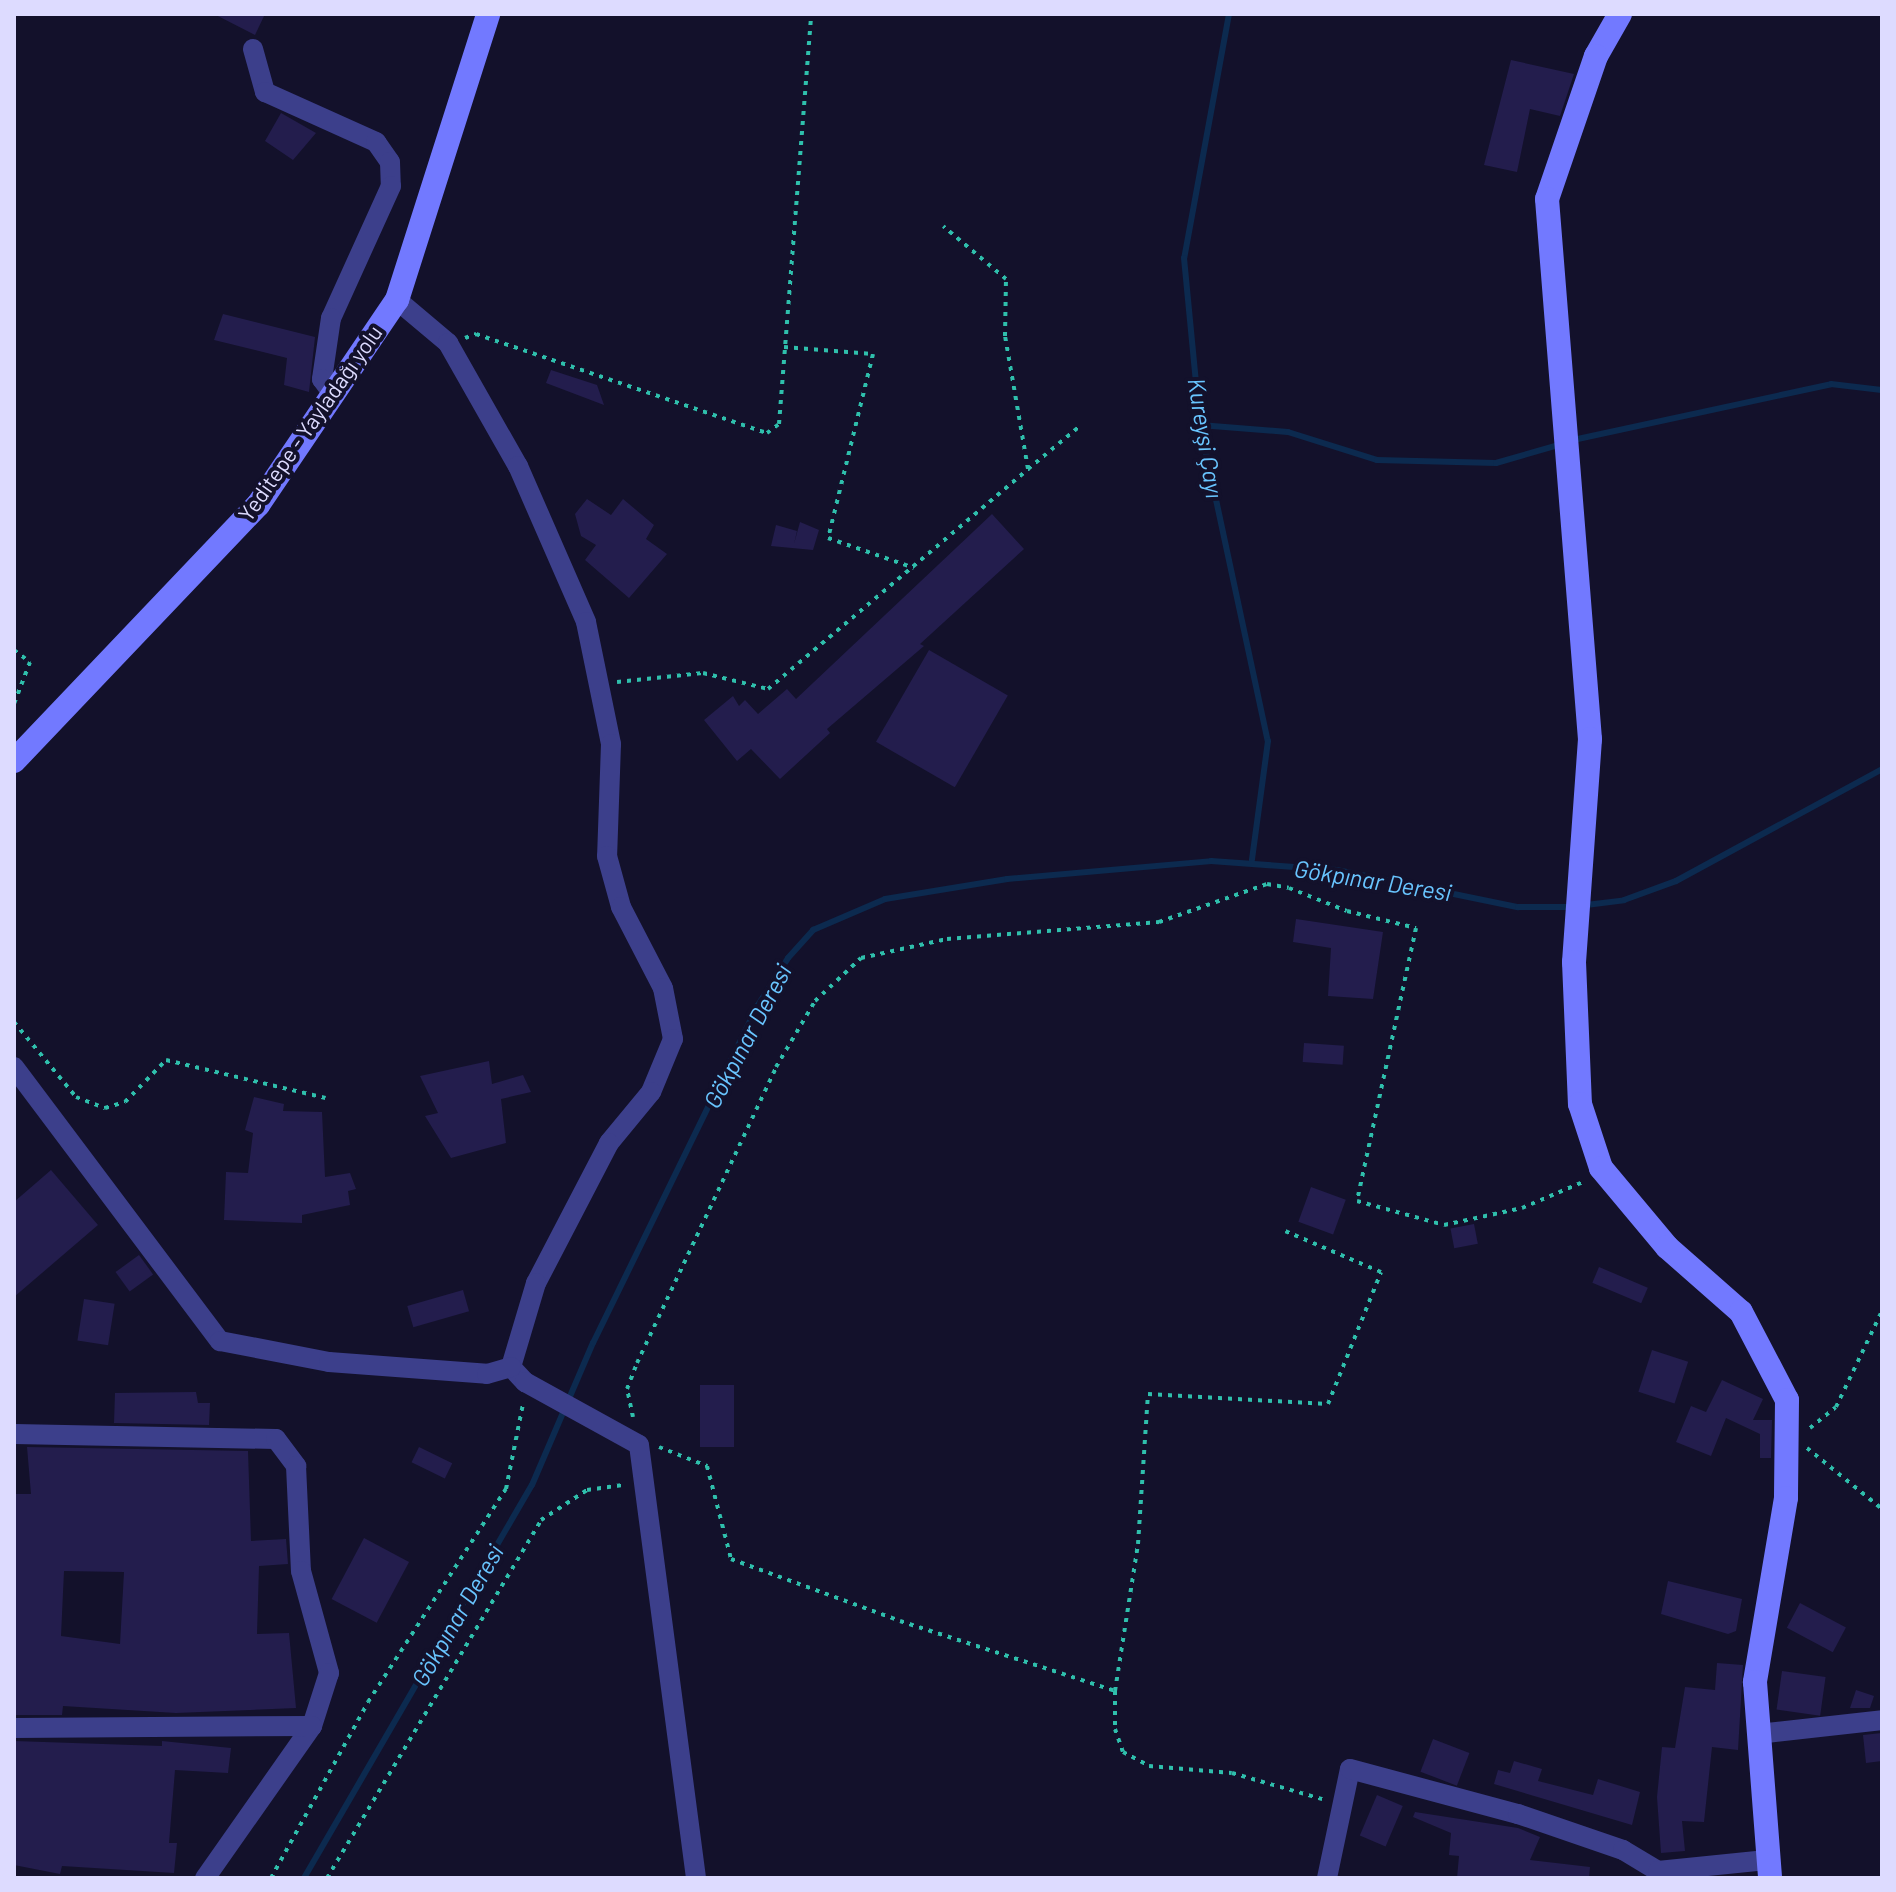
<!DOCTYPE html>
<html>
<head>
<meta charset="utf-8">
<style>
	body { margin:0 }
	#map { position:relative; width:1896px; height:1892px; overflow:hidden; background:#13112b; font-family:Barlow,sans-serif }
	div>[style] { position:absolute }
	.stream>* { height:6px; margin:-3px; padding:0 3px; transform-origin:3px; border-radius:3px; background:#0c2a4f }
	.building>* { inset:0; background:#231d4d; transform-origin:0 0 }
	.path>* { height:4px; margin-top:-2px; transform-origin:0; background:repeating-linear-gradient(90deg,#2fbfac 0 4px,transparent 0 10px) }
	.street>* { height:20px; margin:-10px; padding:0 10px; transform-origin:10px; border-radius:10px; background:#3c3f8b }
	.secondary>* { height:24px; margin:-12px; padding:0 12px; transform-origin:12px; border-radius:12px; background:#7279ff }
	span { translate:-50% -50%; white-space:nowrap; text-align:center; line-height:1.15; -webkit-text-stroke:8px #13112b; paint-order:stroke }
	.street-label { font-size:22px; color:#dddbff }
	.water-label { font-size:24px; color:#69c5ff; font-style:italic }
	.frame { position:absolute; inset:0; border:16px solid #dddbff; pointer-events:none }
</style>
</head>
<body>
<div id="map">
	<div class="stream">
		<i style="left:1229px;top:14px;width:248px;rotate:100.4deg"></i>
		<i style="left:1184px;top:258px;width:168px;rotate:84.5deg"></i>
		<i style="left:1200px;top:425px;width:323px;rotate:77.9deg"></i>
		<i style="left:1268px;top:741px;width:120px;rotate:97.7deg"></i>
		<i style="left:1200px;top:425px;width:88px;rotate:4.5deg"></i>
		<i style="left:1288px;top:432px;width:93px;rotate:17.5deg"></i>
		<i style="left:1377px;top:460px;width:119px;rotate:1.4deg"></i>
		<i style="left:1496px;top:463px;width:69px;rotate:-16.1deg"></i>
		<i style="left:1573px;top:440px;width:264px;rotate:-12.2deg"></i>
		<i style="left:1831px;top:384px;width:51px;rotate:6.7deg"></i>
		<i style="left:1586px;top:905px;width:38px;rotate:-7deg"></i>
		<i style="left:1624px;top:900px;width:55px;rotate:-20.1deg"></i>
		<i style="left:1676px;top:881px;width:234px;rotate:-28.5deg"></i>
		<i style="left:304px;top:1878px;width:454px;rotate:-59.9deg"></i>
		<i style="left:532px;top:1485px;width:155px;rotate:-66.8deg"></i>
		<i style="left:593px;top:1343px;width:376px;rotate:-64deg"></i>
		<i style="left:758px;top:1005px;width:56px;rotate:-57.4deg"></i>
		<i style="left:788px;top:958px;width:38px;rotate:-48deg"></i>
		<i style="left:813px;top:930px;width:78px;rotate:-23.3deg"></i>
		<i style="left:885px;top:899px;width:124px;rotate:-9.3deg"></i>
		<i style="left:1007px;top:879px;width:205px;rotate:-5deg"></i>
		<i style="left:1211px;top:861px;width:126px;rotate:4.1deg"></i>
		<i style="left:1337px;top:870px;width:185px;rotate:11.6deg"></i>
		<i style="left:1518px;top:907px;width:52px"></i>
	</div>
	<div class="building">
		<i style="clip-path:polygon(214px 14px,265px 14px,255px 35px)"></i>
		<i style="clip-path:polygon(1511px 60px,1574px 74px,1560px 116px,1530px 109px,1517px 172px,1484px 165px)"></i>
		<i style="clip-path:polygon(281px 113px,316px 133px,293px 160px,265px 141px)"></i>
		<i style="clip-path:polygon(223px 314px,315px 337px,309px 392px,284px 385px,287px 358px,214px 340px)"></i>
		<i style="clip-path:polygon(551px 370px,597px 385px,604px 405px,546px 383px)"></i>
		<i style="clip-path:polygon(587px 499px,611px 515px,623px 499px,654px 525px,646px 539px,667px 554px,629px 598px,585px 560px,596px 545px,581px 536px,575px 514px)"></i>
		<i style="clip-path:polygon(992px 514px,1024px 549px,920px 644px,924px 646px,827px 729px,830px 733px,780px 779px,751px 749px,737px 761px,704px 720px,733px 696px,739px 706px,745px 700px,758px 714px,787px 689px,796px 699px)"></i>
		<i style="clip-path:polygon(800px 522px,819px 530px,813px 550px,771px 546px,776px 525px,797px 531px,794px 544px)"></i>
		<i style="left:929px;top:650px;width:91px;height:106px;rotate:30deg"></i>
		<i style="clip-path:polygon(1296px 919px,1383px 932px,1373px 999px,1328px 996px,1331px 948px,1293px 942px)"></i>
		<i style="left:1304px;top:1043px;width:40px;height:19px;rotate:4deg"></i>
		<i style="clip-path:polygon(489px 1061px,492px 1084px,523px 1075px,531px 1092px,501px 1099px,506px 1143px,451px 1158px,425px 1116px,438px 1113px,420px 1076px)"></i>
		<i style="clip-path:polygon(254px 1097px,284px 1104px,283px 1111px,322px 1112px,325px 1177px,350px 1173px,356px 1189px,348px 1191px,350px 1205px,302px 1215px,302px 1223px,224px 1220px,226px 1172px,248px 1173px,253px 1133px,245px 1130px)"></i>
		<i style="clip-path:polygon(51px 1170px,98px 1225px,14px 1297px,14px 1202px)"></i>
		<i style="left:1311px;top:1187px;width:37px;height:37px;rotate:20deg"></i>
		<i style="left:1474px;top:1224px;width:20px;height:24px;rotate:79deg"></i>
		<i style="left:139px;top:1255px;width:24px;height:29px;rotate:54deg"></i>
		<i style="left:1599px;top:1267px;width:53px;height:17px;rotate:23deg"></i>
		<i style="left:463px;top:1290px;width:22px;height:58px;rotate:74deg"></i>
		<i style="left:84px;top:1299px;width:31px;height:42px;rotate:9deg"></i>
		<i style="left:1652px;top:1350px;width:38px;height:44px;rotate:18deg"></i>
		<i style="clip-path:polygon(1722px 1380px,1763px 1399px,1753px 1420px,1772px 1420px,1771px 1458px,1760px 1458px,1760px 1434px,1726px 1418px,1711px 1456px,1676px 1442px,1691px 1406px,1706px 1412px)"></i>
		<i style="left:700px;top:1385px;width:34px;height:62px"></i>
		<i style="clip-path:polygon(196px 1392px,198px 1403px,210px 1403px,209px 1425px,114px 1423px,115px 1393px)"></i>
		<i style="clip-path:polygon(evenodd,27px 1447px,248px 1451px,251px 1541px,286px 1539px,288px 1564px,259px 1566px,257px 1634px,289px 1633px,296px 1708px,176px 1713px,63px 1706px,62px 1715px,14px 1715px,14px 1494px,31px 1494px,27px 1447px,64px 1571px,124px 1572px,120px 1644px,61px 1636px,64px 1571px)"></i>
		<i style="left:419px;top:1447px;width:37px;height:17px;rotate:26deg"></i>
		<i style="left:364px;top:1538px;width:51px;height:69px;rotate:28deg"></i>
		<i style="clip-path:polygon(1668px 1581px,1742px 1599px,1736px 1631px,1728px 1634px,1661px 1614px)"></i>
		<i style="left:1800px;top:1603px;width:52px;height:28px;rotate:28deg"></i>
		<i style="clip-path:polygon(1717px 1663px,1743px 1665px,1738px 1750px,1712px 1747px,1704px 1822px,1682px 1821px,1685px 1851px,1661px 1853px,1657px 1797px,1662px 1747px,1675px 1748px,1685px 1687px,1715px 1690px)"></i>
		<i style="left:1782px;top:1671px;width:44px;height:39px;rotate:8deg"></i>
		<i style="clip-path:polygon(1856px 1690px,1874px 1696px,1870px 1708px,1850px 1708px)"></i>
		<i style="clip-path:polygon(1882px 1733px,1882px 1761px,1866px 1763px,1863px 1735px)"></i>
		<i style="left:1433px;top:1739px;width:39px;height:35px;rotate:21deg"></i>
		<i style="clip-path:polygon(14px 1741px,162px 1746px,162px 1741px,231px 1748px,228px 1773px,175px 1770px,169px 1843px,177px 1843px,174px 1873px,62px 1866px,60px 1874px,14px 1865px)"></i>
		<i style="clip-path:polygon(1514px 1761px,1542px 1769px,1538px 1781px,1593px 1795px,1598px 1779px,1640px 1792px,1632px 1825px,1494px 1784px,1498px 1770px,1510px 1773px)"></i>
		<i style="left:1377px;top:1795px;width:28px;height:44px;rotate:23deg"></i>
		<i style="clip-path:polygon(1415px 1812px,1518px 1828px,1540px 1837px,1530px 1860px,1590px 1867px,1589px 1878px,1457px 1878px,1459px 1856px,1449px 1855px,1451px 1833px,1413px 1817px)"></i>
	</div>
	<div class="path">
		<i style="left:465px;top:338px;width:12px;rotate:-20deg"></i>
		<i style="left:476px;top:334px;width:307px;rotate:18.8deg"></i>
		<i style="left:767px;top:433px;width:15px;rotate:-37deg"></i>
		<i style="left:779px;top:424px;width:411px;rotate:-85.5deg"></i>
		<i style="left:784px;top:347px;width:89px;rotate:4.5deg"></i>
		<i style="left:873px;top:354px;width:189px;rotate:103.7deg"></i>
		<i style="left:828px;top:538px;width:91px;rotate:19.2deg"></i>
		<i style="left:1028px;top:469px;width:67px;rotate:-39.6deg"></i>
		<i style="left:14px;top:650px;width:20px;rotate:37deg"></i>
		<i style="left:30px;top:662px;width:45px;rotate:110.9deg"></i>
		<i style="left:617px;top:682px;width:86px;rotate:-6deg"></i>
		<i style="left:703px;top:673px;width:67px;rotate:13.8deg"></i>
		<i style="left:768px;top:689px;width:341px;rotate:-40.2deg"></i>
		<i style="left:1028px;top:469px;width:135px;rotate:-99.8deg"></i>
		<i style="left:1005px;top:336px;width:57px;rotate:-89deg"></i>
		<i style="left:1006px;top:279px;width:82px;rotate:-139.9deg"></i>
		<i style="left:14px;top:1022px;width:97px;rotate:50.4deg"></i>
		<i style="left:76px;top:1097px;width:31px;rotate:21deg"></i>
		<i style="left:105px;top:1108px;width:21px;rotate:-17deg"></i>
		<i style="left:125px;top:1102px;width:59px;rotate:-45.7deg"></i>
		<i style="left:166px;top:1060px;width:164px;rotate:13.4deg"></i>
		<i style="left:633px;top:1417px;width:29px;rotate:-102deg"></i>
		<i style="left:627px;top:1389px;width:28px;rotate:-69deg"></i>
		<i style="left:637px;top:1363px;width:327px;rotate:-64.8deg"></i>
		<i style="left:776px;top:1067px;width:77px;rotate:-59.4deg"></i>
		<i style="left:815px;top:1001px;width:63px;rotate:-43.1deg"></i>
		<i style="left:861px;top:958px;width:88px;rotate:-12.5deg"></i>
		<i style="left:947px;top:939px;width:213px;rotate:-4.6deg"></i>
		<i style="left:1159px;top:922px;width:114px;rotate:-19.4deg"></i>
		<i style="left:1267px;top:884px;width:22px;rotate:10deg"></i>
		<i style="left:1289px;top:888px;width:62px;rotate:21.6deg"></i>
		<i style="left:1347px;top:911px;width:71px;rotate:13.8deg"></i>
		<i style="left:1416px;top:928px;width:279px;rotate:102.2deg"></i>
		<i style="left:1357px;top:1201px;width:90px;rotate:15.4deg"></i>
		<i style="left:1444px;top:1225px;width:80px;rotate:-12.3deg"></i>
		<i style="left:1522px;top:1208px;width:66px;rotate:-23.1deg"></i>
		<i style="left:1810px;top:1428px;width:33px;rotate:-39deg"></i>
		<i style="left:1836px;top:1407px;width:106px;rotate:-64.4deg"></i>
		<i style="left:659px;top:1447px;width:52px;rotate:21.6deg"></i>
		<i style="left:707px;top:1466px;width:96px;rotate:75.5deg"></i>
		<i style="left:731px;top:1559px;width:180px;rotate:20.1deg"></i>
		<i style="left:900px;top:1621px;width:226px;rotate:18deg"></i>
		<i style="left:1115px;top:1691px;width:149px;rotate:-81.1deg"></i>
		<i style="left:1138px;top:1544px;width:150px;rotate:-86.2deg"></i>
		<i style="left:1148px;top:1394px;width:180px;rotate:3.2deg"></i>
		<i style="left:1328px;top:1404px;width:142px;rotate:-68.1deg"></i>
		<i style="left:1381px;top:1272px;width:104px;rotate:-156.9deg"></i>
		<i style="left:1807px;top:1448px;width:97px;rotate:39.1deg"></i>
		<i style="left:1115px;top:1691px;width:38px;rotate:90deg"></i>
		<i style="left:1115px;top:1729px;width:24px;rotate:71deg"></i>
		<i style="left:1123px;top:1752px;width:30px;rotate:28deg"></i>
		<i style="left:1149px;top:1766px;width:83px;rotate:4.8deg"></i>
		<i style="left:1232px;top:1773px;width:94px;rotate:16.1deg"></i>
		<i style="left:271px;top:1878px;width:201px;rotate:-61.1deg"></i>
		<i style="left:368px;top:1702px;width:254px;rotate:-57.1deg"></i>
		<i style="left:506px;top:1489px;width:87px;rotate:-78.7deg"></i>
		<i style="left:327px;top:1878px;width:417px;rotate:-59.1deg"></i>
		<i style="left:541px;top:1520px;width:55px;rotate:-33.1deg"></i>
		<i style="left:587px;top:1490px;width:36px;rotate:-8deg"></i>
	</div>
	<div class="street">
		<i style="left:253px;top:49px;width:45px;rotate:74.4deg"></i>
		<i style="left:265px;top:92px;width:122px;rotate:24.2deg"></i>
		<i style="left:376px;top:142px;width:24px;rotate:55deg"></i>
		<i style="left:390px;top:162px;width:24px;rotate:88deg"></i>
		<i style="left:391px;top:186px;width:145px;rotate:114.4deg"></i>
		<i style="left:331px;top:318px;width:62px;rotate:98.4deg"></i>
		<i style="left:322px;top:379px;width:19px;rotate:54deg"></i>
		<i style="left:397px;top:300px;width:67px;rotate:40.1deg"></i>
		<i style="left:448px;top:343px;width:142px;rotate:60.4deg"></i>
		<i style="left:518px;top:466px;width:170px;rotate:66.4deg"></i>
		<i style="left:586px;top:622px;width:125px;rotate:78.4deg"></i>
		<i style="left:611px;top:744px;width:112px;rotate:92deg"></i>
		<i style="left:607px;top:856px;width:53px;rotate:74.6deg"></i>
		<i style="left:621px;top:907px;width:91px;rotate:62.6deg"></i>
		<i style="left:663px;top:988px;width:52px;rotate:78.9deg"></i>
		<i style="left:673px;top:1039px;width:57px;rotate:112.5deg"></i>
		<i style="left:651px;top:1092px;width:66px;rotate:129.5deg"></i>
		<i style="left:609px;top:1143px;width:158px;rotate:117.5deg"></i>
		<i style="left:536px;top:1283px;width:88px;rotate:106.6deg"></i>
		<i style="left:511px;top:1367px;width:21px;rotate:47deg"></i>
		<i style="left:525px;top:1382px;width:130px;rotate:28.9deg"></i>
		<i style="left:639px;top:1445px;width:437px;rotate:82.5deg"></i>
		<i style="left:14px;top:1067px;width:343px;rotate:53.1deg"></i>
		<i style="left:220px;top:1341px;width:111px;rotate:10.9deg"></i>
		<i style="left:329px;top:1362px;width:158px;rotate:4.3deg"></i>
		<i style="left:487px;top:1374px;width:25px;rotate:-16deg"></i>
		<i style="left:14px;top:1434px;width:262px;rotate:1.1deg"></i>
		<i style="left:276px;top:1439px;width:34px;rotate:53deg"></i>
		<i style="left:296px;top:1466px;width:105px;rotate:87.3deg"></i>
		<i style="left:301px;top:1571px;width:106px;rotate:74.6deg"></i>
		<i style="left:329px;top:1673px;width:56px;rotate:107.8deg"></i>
		<i style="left:312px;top:1726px;width:186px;rotate:125.1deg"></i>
		<i style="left:14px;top:1728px;width:298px;rotate:-0.4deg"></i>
		<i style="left:1758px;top:1734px;width:125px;rotate:-6.4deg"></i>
		<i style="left:1327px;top:1878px;width:111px;rotate:-78.1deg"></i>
		<i style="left:1350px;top:1769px;width:174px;rotate:15deg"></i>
		<i style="left:1518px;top:1814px;width:111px;rotate:18.9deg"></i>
		<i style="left:1623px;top:1850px;width:41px;rotate:31deg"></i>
		<i style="left:1658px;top:1871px;width:109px;rotate:-5.8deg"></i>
	</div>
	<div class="secondary">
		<i style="left:1620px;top:14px;width:48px;rotate:119.7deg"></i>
		<i style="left:1596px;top:56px;width:151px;rotate:108.9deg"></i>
		<i style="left:1547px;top:199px;width:542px;rotate:85.45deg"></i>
		<i style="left:1590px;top:739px;width:224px;rotate:94.1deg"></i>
		<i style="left:1574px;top:962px;width:142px;rotate:87.6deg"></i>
		<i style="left:1580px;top:1104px;width:67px;rotate:71.8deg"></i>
		<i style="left:1601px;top:1168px;width:103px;rotate:50.1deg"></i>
		<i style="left:1667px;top:1247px;width:98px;rotate:41.3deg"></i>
		<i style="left:1741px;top:1312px;width:99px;rotate:62.4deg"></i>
		<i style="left:1787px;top:1400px;width:98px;rotate:90.6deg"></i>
		<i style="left:1786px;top:1498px;width:187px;rotate:99.6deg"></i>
		<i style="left:1755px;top:1682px;width:197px;rotate:85.6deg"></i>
		<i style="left:14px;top:761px;width:354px;rotate:-46.4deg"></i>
		<i style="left:258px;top:505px;width:248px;rotate:-55.9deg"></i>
		<i style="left:397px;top:300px;width:300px;rotate:-72.3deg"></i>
	</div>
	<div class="street-label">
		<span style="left:310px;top:423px;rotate:-55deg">Yeditepe - Yayladağı yolu</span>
	</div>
	<div class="water-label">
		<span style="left:1206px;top:438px;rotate:81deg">Kureyşi Çayı</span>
		<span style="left:1373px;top:880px;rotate:9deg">Gökpınar Deresi</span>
		<span style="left:747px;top:1036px;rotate:-62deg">Gökpınar Deresi</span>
		<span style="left:457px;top:1615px;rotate:-60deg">Gökpınar Deresi</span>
	</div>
	<div class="frame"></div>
</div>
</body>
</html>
